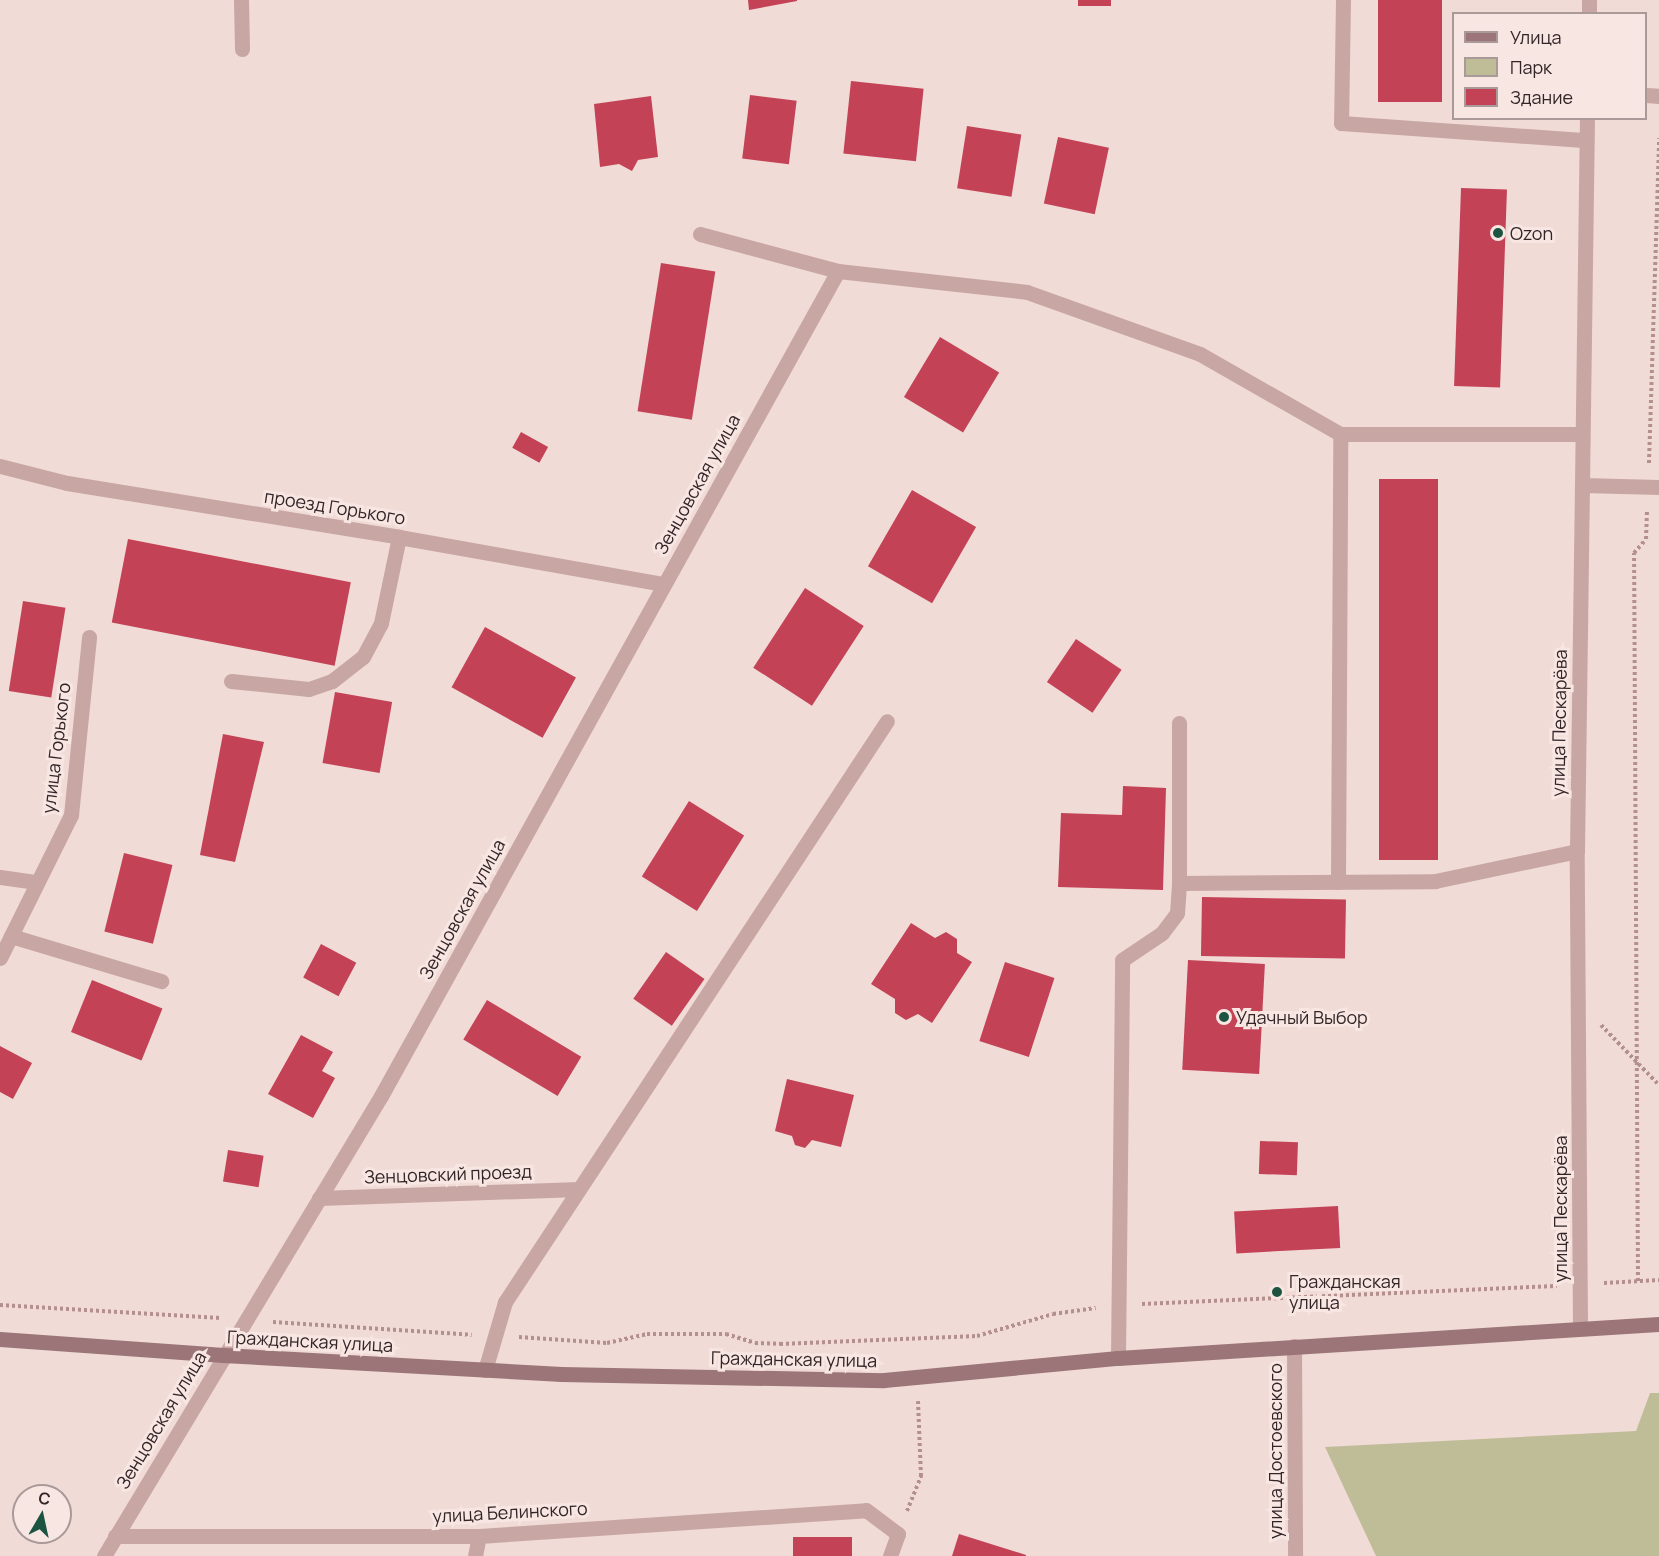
<!DOCTYPE html>
<html>
<head>
<meta charset="utf-8">
<style>
	body { margin:0 }
	#map { position:relative; width:1659px; height:1556px; overflow:hidden; background:#f0dbd7; font-family:Manrope,sans-serif }
	div>[style] { position:absolute }
	.green>* { inset:0; background:#bfbc98 }
	.building>* { inset:0; background:#c44256; transform-origin:0 0 }
	.path>* { height:4px; margin-top:-2px; transform-origin:0; background:repeating-linear-gradient(90deg,#b38f8e 0 3px,transparent 0 6px) }
	.lane>* { height:15px; margin:-7.5px; padding:0 7.5px; transform-origin:7.5px; border-radius:7.5px; background:#c8a6a4 }
	.street>* { height:15px; margin:-7.5px; padding:0 7.5px; transform-origin:7.5px; border-radius:7.5px; background:#c8a6a4 }
	.secondary>* { height:15px; margin:-7.5px; padding:0 7.5px; transform-origin:7.5px; border-radius:7.5px; background:#9b7577 }
	.dots>* { width:16px; height:16px; translate:-50% -50%; box-sizing:border-box; border:3px solid #f8e6e3; border-radius:50% }
	span { translate:-50% -50%; white-space:nowrap; text-align:center; line-height:1.15; -webkit-text-stroke:6px #f8e6e3; paint-order:stroke }
	.poi-label { font-size:18px; color:#332527 }
	.left { translate:0 -50%; text-align:left }
	.street-label { font-size:18px; color:#332527 }
	.legend { position:absolute; left:1452px; top:12px; width:195px; height:108px; box-sizing:border-box; background:#f8e6e3; border:2px solid #a99998; margin:0; padding:8px 10px; list-style:none; font-size:18px; color:#332527 }
	.legend li { display:flex; align-items:center; gap:12px; height:30px }
	.legend b { width:30px; border:2px solid #a99998 }
	.north { position:absolute; left:12px; top:1484px; width:60px; height:60px; box-sizing:border-box; background:#f8e6e3; border:2px solid #a99998; border-radius:50%; rotate:9deg; font-size:16px; font-weight:700; line-height:24px; text-align:center; color:#332527 }
	.north::after { content:''; display:block; margin:auto; width:21px; height:27px; background:#1c5441; clip-path:polygon(50% 0,100% 100%,50% 72%,0 100%) }
</style>
</head>
<body>
<div id="map">
	<div class="green">
		<i style="clip-path:polygon(1650px 1393px,1659px 1393px,1659px 1556px,1376px 1556px,1325px 1447px,1636px 1431px)"></i>
	</div>
	<div class="building">
		<i style="clip-path:polygon(748px 0,797px 0,797px 1px,749px 10px)"></i>
		<i style="left:1078px;top:0;width:33px;height:6px"></i>
		<i style="left:1378px;top:0;width:64px;height:102px"></i>
		<i style="left:851px;top:81px;width:73px;height:73px;rotate:6deg"></i>
		<i style="left:750px;top:95px;width:47px;height:64px;rotate:7deg"></i>
		<i style="clip-path:polygon(651px 96px,658px 157px,638px 160px,632px 171px,619px 164px,600px 167px,594px 104px)"></i>
		<i style="left:967px;top:126px;width:55px;height:63px;rotate:9deg"></i>
		<i style="left:1058px;top:137px;width:52px;height:68px;rotate:12deg"></i>
		<i style="left:1461px;top:188px;width:46px;height:198px;rotate:2deg"></i>
		<i style="left:661px;top:263px;width:55px;height:150px;rotate:9deg"></i>
		<i style="left:940px;top:337px;width:69px;height:70px;rotate:31deg"></i>
		<i style="left:521px;top:432px;width:31px;height:18px;rotate:29deg"></i>
		<i style="left:1379px;top:479px;width:59px;height:381px"></i>
		<i style="left:912px;top:490px;width:74px;height:88px;rotate:30deg"></i>
		<i style="left:128px;top:539px;width:227px;height:85px;rotate:11deg"></i>
		<i style="left:805px;top:588px;width:70px;height:95px;rotate:33deg"></i>
		<i style="left:23px;top:601px;width:43px;height:91px;rotate:9deg"></i>
		<i style="left:485px;top:627px;width:104px;height:69px;rotate:29deg"></i>
		<i style="left:1076px;top:639px;width:55px;height:52px;rotate:34deg"></i>
		<i style="left:335px;top:692px;width:58px;height:72px;rotate:10deg"></i>
		<i style="clip-path:polygon(223px 734px,264px 742px,235px 862px,200px 855px)"></i>
		<i style="clip-path:polygon(1123px 786px,1166px 788px,1163px 890px,1058px 887px,1061px 813px,1122px 815px)"></i>
		<i style="left:689px;top:801px;width:65px;height:89px;rotate:32deg"></i>
		<i style="left:124px;top:853px;width:50px;height:81px;rotate:14deg"></i>
		<i style="left:1202px;top:897px;width:144px;height:59px;rotate:1deg"></i>
		<i style="clip-path:polygon(911px 923px,935px 938px,946px 932px,957px 939px,957px 953px,972px 962px,932px 1023px,918px 1014px,906px 1020px,895px 1013px,895px 999px,871px 984px)"></i>
		<i style="left:321px;top:944px;width:40px;height:38px;rotate:28deg"></i>
		<i style="left:666px;top:952px;width:47px;height:57px;rotate:35deg"></i>
		<i style="left:1188px;top:960px;width:77px;height:110px;rotate:3deg"></i>
		<i style="left:1005px;top:962px;width:52px;height:83px;rotate:18deg"></i>
		<i style="left:92px;top:980px;width:76px;height:56px;rotate:22deg"></i>
		<i style="left:487px;top:1000px;width:110px;height:46px;rotate:31deg"></i>
		<i style="clip-path:polygon(301px 1035px,333px 1052px,322px 1071px,335px 1078px,313px 1118px,268px 1094px)"></i>
		<i style="clip-path:polygon(0 1046px,32px 1063px,13px 1099px,0 1092px)"></i>
		<i style="clip-path:polygon(787px 1079px,854px 1095px,841px 1147px,812px 1140px,805px 1148px,795px 1145px,792px 1136px,775px 1131px)"></i>
		<i style="left:1260px;top:1141px;width:38px;height:33px;rotate:2deg"></i>
		<i style="left:228px;top:1150px;width:36px;height:32px;rotate:9deg"></i>
		<i style="left:1338px;top:1206px;width:42px;height:104px;rotate:87deg"></i>
		<i style="clip-path:polygon(959px 1534px,1026px 1555px,1026px 1556px,952px 1556px)"></i>
		<i style="left:793px;top:1537px;width:59px;height:19px"></i>
	</div>
	<div class="path">
		<i style="left:1649px;top:463px;width:325px;rotate:-88.2deg"></i>
		<i style="left:1601px;top:1025px;width:83px;rotate:46deg"></i>
		<i style="left:1638px;top:1281px;width:728px;rotate:-90.31deg"></i>
		<i style="left:1634px;top:553px;width:18px;rotate:-49deg"></i>
		<i style="left:1646px;top:539px;width:30px;rotate:-88deg"></i>
		<i style="left:1604px;top:1283px;width:55px;rotate:-3.1deg"></i>
		<i style="left:1142px;top:1304px;width:415px;rotate:-2.5deg"></i>
		<i style="left:0;top:1305px;width:221px;rotate:3.4deg"></i>
		<i style="left:273px;top:1322px;width:199px;rotate:3.7deg"></i>
		<i style="left:519px;top:1337px;width:88px;rotate:3.9deg"></i>
		<i style="left:607px;top:1343px;width:41px;rotate:-12.7deg"></i>
		<i style="left:647px;top:1334px;width:79px"></i>
		<i style="left:726px;top:1334px;width:30px;rotate:17deg"></i>
		<i style="left:755px;top:1343px;width:25px;rotate:2deg"></i>
		<i style="left:780px;top:1344px;width:197px;rotate:-2.3deg"></i>
		<i style="left:977px;top:1336px;width:79px;rotate:-16.1deg"></i>
		<i style="left:1053px;top:1314px;width:43px;rotate:-7.9deg"></i>
		<i style="left:907px;top:1511px;width:38px;rotate:-68deg"></i>
		<i style="left:921px;top:1476px;width:75px;rotate:-92.3deg"></i>
	</div>
	<div class="lane">
		<i style="left:241px;top:0;width:49px;rotate:88.8deg"></i>
		<i style="left:1343px;top:0;width:123px;rotate:90.9deg"></i>
		<i style="left:1341px;top:123px;width:246px;rotate:4deg"></i>
		<i style="left:1646px;top:95px;width:13px;rotate:4deg"></i>
		<i style="left:700px;top:234px;width:143px;rotate:15deg"></i>
		<i style="left:838px;top:271px;width:190px;rotate:6.3deg"></i>
		<i style="left:1027px;top:292px;width:184px;rotate:19.7deg"></i>
		<i style="left:1200px;top:354px;width:161px;rotate:29.7deg"></i>
		<i style="left:1582px;top:485px;width:77px;rotate:1.5deg"></i>
		<i style="left:231px;top:681px;width:78px;rotate:5.9deg"></i>
		<i style="left:309px;top:689px;width:24px;rotate:-19deg"></i>
		<i style="left:332px;top:681px;width:39px;rotate:-38deg"></i>
		<i style="left:363px;top:657px;width:38px;rotate:-62deg"></i>
		<i style="left:381px;top:623px;width:88px;rotate:-78.2deg"></i>
		<i style="left:1179px;top:723px;width:160px;rotate:90deg"></i>
		<i style="left:1179px;top:883px;width:256px;rotate:-0.4deg"></i>
		<i style="left:1435px;top:881px;width:145px;rotate:-11.9deg"></i>
		<i style="left:0;top:877px;width:37px;rotate:8deg"></i>
		<i style="left:1338px;top:882px;width:448px;rotate:-89.7deg"></i>
		<i style="left:1340px;top:434px;width:241px"></i>
		<i style="left:11px;top:936px;width:157px;rotate:16.7deg"></i>
		<i style="left:319px;top:1198px;width:260px;rotate:-2deg"></i>
		<i style="left:1118px;top:1358px;width:398px;rotate:-89.4deg"></i>
		<i style="left:1122px;top:960px;width:48px;rotate:-34deg"></i>
		<i style="left:1162px;top:933px;width:25px;rotate:-53deg"></i>
		<i style="left:1177px;top:913px;width:30px;rotate:-86deg"></i>
		<i style="left:485px;top:1370px;width:71px;rotate:-73.6deg"></i>
		<i style="left:505px;top:1302px;width:695px;rotate:-56.68deg"></i>
	</div>
	<div class="street">
		<i style="left:1589px;top:14px;width:14px;rotate:-90deg"></i>
		<i style="left:0;top:466px;width:69px;rotate:14.2deg"></i>
		<i style="left:67px;top:483px;width:336px;rotate:9.2deg"></i>
		<i style="left:399px;top:537px;width:269px;rotate:10.1deg"></i>
		<i style="left:0;top:958px;width:160px;rotate:-63.6deg"></i>
		<i style="left:71px;top:815px;width:179px;rotate:-84.2deg"></i>
		<i style="left:1580px;top:1328px;width:477px;rotate:-90.4deg"></i>
		<i style="left:1577px;top:851px;width:733px;rotate:-89.22deg"></i>
		<i style="left:1294px;top:1346px;width:210px;rotate:89.7deg"></i>
		<i style="left:115px;top:1536px;width:364px"></i>
		<i style="left:479px;top:1536px;width:388px;rotate:-3.8deg"></i>
		<i style="left:866px;top:1510px;width:40px;rotate:37deg"></i>
		<i style="left:898px;top:1534px;width:23px;rotate:110deg"></i>
		<i style="left:104px;top:1556px;width:537px;rotate:-58.94deg"></i>
		<i style="left:381px;top:1096px;width:943px;rotate:-61.02deg"></i>
		<i style="left:475px;top:1556px;width:20px;rotate:-79deg"></i>
	</div>
	<div class="secondary">
		<i style="left:0;top:1339px;width:224px;rotate:4.1deg"></i>
		<i style="left:223px;top:1355px;width:339px;rotate:3.2deg"></i>
		<i style="left:561px;top:1374px;width:323px;rotate:1.1deg"></i>
		<i style="left:884px;top:1380px;width:235px;rotate:-5.4deg"></i>
		<i style="left:1118px;top:1358px;width:542px;rotate:-3.6deg"></i>
	</div>
	<div class="dots">
		<i style="left:1498px;top:233px;background:#1c5441"></i>
		<i style="left:1224px;top:1017px;background:#1c5441"></i>
		<i style="left:1277px;top:1292px;background:#1c5441"></i>
	</div>
	<div class="poi-label">
		<span class="left" style="left:1510px;top:233px">Ozon</span>
		<span class="left" style="left:1236px;top:1017px">Удачный Выбор</span>
		<span class="left" style="left:1289px;top:1292px">Гражданская<br>улица</span>
	</div>
	<div class="street-label">
		<span style="left:697px;top:484px;rotate:-61deg">Зенцовская улица</span>
		<span style="left:335px;top:507px;rotate:9deg">проезд Горького</span>
		<span style="left:1559px;top:723px;rotate:-89deg">улица Пескарёва</span>
		<span style="left:56px;top:748px;rotate:-83deg">улица Горького</span>
		<span style="left:462px;top:909px;rotate:-61deg">Зенцовская улица</span>
		<span style="left:448px;top:1174px;rotate:-2deg">Зенцовский проезд</span>
		<span style="left:1560px;top:1209px;rotate:-90deg">улица Пескарёва</span>
		<span style="left:310px;top:1341px;rotate:3deg">Гражданская улица</span>
		<span style="left:794px;top:1359px;rotate:1deg">Гражданская улица</span>
		<span style="left:161px;top:1420px;rotate:-59deg">Зенцовская улица</span>
		<span style="left:1275px;top:1451px;rotate:-90deg">улица Достоевского</span>
		<span style="left:510px;top:1512px;rotate:-3deg">улица Белинского</span>
	</div>
	<ul class="legend">
	<li><b style="height:8px;background:#9b7577"></b>Улица</li>
	<li><b style="height:16px;background:#bfbc98"></b>Парк</li>
	<li><b style="height:16px;background:#c44256"></b>Здание</li>
	</ul>
	<div class="north">С</div>
</div>
</body>
</html>
